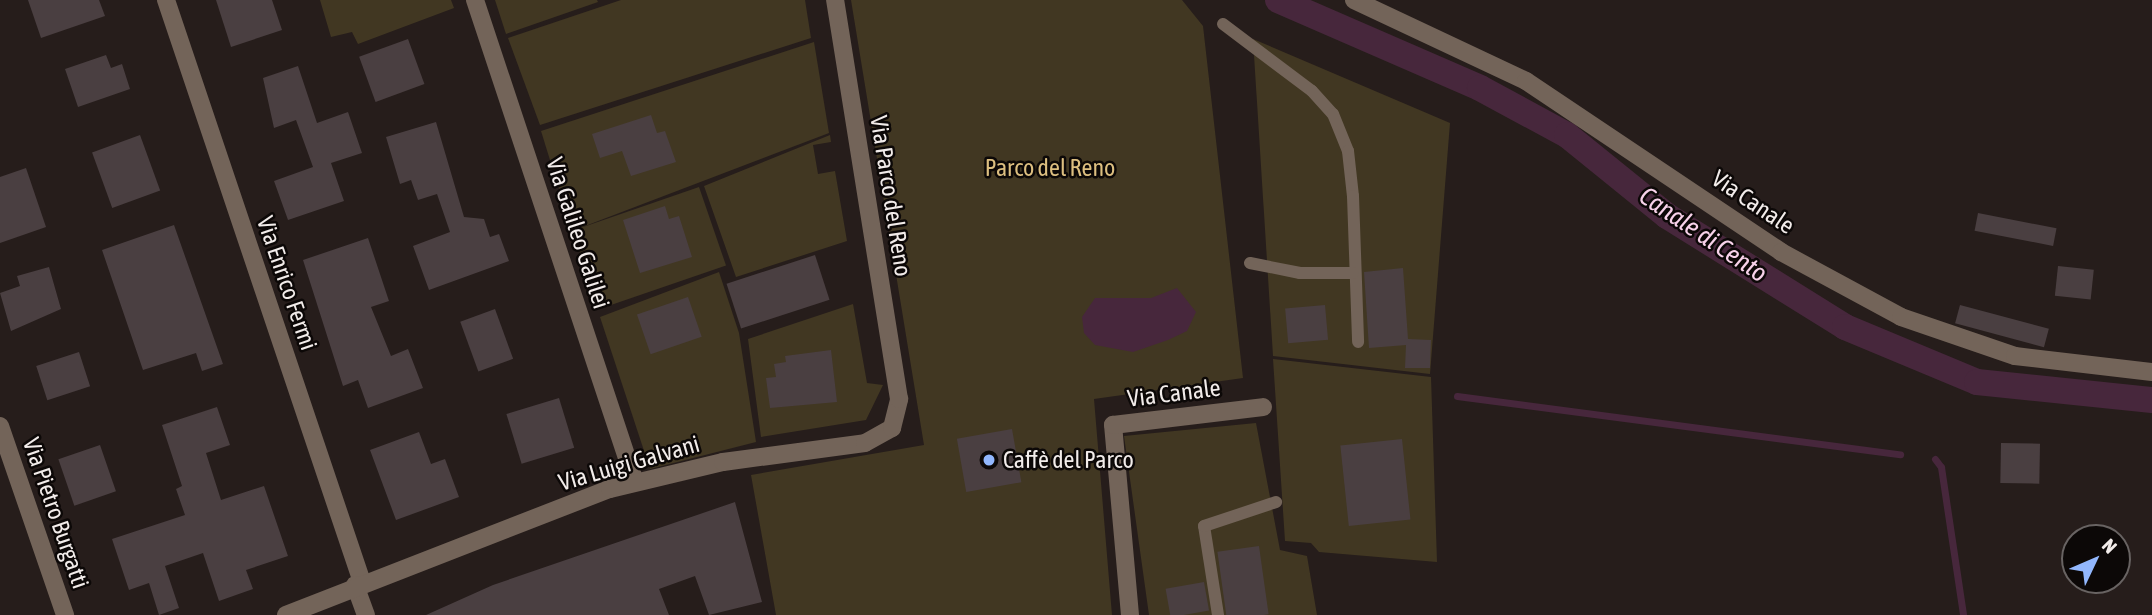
<!DOCTYPE html>
<html>
<head>
<meta charset="utf-8">
<style>
	body { margin:0 }
	#map { position:relative; width:2152px; height:615px; overflow:hidden; background:#261d1b; font-family:"Asap Condensed",sans-serif }
	div>[style] { position:absolute }
	.green>* { inset:0; background:#413722; transform-origin:0 0 }
	.water>* { inset:0; background:#47273c }
	.stream>* { height:7px; margin:-3.5px; padding:0 3.5px; transform-origin:3.5px; border-radius:3.5px; background:#47273c }
	.canal>* { height:26px; margin:-13px; padding:0 13px; transform-origin:13px; border-radius:13px; background:#47273c }
	.building>* { inset:0; background:#4a3f41; transform-origin:0 0 }
	.lane>* { height:12px; margin:-6px; padding:0 6px; transform-origin:6px; border-radius:6px; background:#736459 }
	.street>* { height:18px; margin:-9px; padding:0 9px; transform-origin:9px; border-radius:9px; background:#736459 }
	.dots>* { width:19px; height:19px; translate:-50% -50%; box-sizing:border-box; border:4px solid #0c0807; border-radius:50% }
	span { translate:-50% -50%; white-space:nowrap; text-align:center; line-height:1.15; -webkit-text-stroke:5px #0c0807; paint-order:stroke }
	.park-label { font-size:24px; color:#ddbf80 }
	.street-label { font-size:24px; color:#f2ecea }
	.poi-label { font-size:24px; color:#f2ecea }
	.left { translate:0 -50%; text-align:left }
	.water-label { font-size:26px; color:#f8d2ea; font-style:italic }
	.north { position:absolute; left:2061px; top:524px; width:70px; height:70px; box-sizing:border-box; background:#0c0807; border:2px solid #686362; border-radius:50%; rotate:46deg; font-size:19px; font-weight:700; line-height:28px; text-align:center; color:#f2ecea }
	.north::after { content:''; display:block; margin:auto; width:24px; height:32px; background:#92b7fd; clip-path:polygon(50% 0,100% 100%,50% 72%,0 100%) }
</style>
</head>
<body>
<div id="map">
	<div class="green">
		<i style="clip-path:polygon(320px 0,451px 0,454px 8px,358px 44px,352px 32px,331px 37px)"></i>
		<i style="clip-path:polygon(495px 0,597px 0,598px 2px,506px 34px)"></i>
		<i style="clip-path:polygon(621px 0,805px 0,811px 38px,540px 125px,508px 38px)"></i>
		<i style="clip-path:polygon(851px 0,1182px 0,1203px 26px,1243px 378px,1094px 399px,1112px 615px,776px 615px,751px 475px,924px 445px)"></i>
		<i style="clip-path:polygon(1253px 39px,1450px 123px,1430px 374px,1273px 356px)"></i>
		<i style="clip-path:polygon(814px 42px,829px 133px,572px 231px,541px 131px)"></i>
		<i style="clip-path:polygon(830px 135px,831px 142px,813px 145px,818px 174px,835px 171px,847px 241px,736px 277px,704px 186px)"></i>
		<i style="left:699px;top:187px;width:83px;height:134px;rotate:71deg"></i>
		<i style="clip-path:polygon(719px 272px,739px 333px,756px 442px,650px 469px,600px 317px)"></i>
		<i style="clip-path:polygon(853px 304px,867px 383px,883px 385px,866px 420px,761px 437px,748px 339px)"></i>
		<i style="clip-path:polygon(1273px 359px,1431px 377px,1437px 562px,1319px 552px,1311px 543px,1285px 541px)"></i>
		<i style="clip-path:polygon(1256px 423px,1280px 550px,1307px 556px,1317px 615px,1149px 615px,1124px 436px)"></i>
	</div>
	<div class="water">
		<i style="clip-path:polygon(1177px 288px,1196px 312px,1187px 331px,1168px 340px,1133px 352px,1095px 345px,1084px 333px,1082px 317px,1095px 298px,1151px 298px)"></i>
	</div>
	<div class="stream">
		<i style="left:1457px;top:396px;width:447px;rotate:7.5deg"></i>
		<i style="left:1935px;top:459px;width:10px;rotate:53deg"></i>
		<i style="left:1941px;top:467px;width:150px;rotate:81.5deg"></i>
	</div>
	<div class="canal">
		<i style="left:1278px;top:0;width:220px;rotate:23.5deg"></i>
		<i style="left:1480px;top:88px;width:99px;rotate:28.4deg"></i>
		<i style="left:1567px;top:135px;width:129px;rotate:39deg"></i>
		<i style="left:1667px;top:216px;width:210px;rotate:31.9deg"></i>
		<i style="left:1845px;top:327px;width:143px;rotate:22.6deg"></i>
		<i style="left:1977px;top:382px;width:176px;rotate:5.9deg"></i>
	</div>
	<div class="building">
		<i style="clip-path:polygon(28px 0,99px 0,105px 16px,41px 38px)"></i>
		<i style="clip-path:polygon(216px 0,272px 0,282px 30px,231px 47px)"></i>
		<i style="left:408px;top:39px;width:48px;height:52px;rotate:70deg"></i>
		<i style="clip-path:polygon(106px 55px,111px 68px,122px 64px,130px 89px,78px 107px,65px 69px)"></i>
		<i style="clip-path:polygon(298px 66px,317px 123px,348px 112px,362px 153px,331px 163px,344px 201px,288px 220px,274px 181px,313px 167px,296px 120px,274px 128px,263px 78px)"></i>
		<i style="clip-path:polygon(651px 115px,657px 133px,665px 131px,676px 162px,631px 176px,622px 151px,600px 158px,592px 134px)"></i>
		<i style="clip-path:polygon(436px 122px,464px 217px,484px 219px,490px 237px,499px 234px,509px 261px,429px 290px,413px 246px,450px 232px,437px 194px,418px 200px,411px 180px,400px 184px,386px 137px)"></i>
		<i style="left:140px;top:135px;width:59px;height:51px;rotate:70deg"></i>
		<i style="clip-path:polygon(26px 168px,46px 227px,0 243px,0 177px)"></i>
		<i style="clip-path:polygon(665px 206px,669px 219px,679px 216px,692px 257px,640px 273px,623px 220px)"></i>
		<i style="left:1978px;top:213px;width:80px;height:18px;rotate:11deg"></i>
		<i style="clip-path:polygon(174px 225px,223px 364px,202px 371px,196px 353px,143px 370px,102px 250px)"></i>
		<i style="clip-path:polygon(368px 238px,389px 301px,371px 307px,391px 356px,408px 349px,423px 388px,368px 408px,358px 380px,343px 386px,303px 260px)"></i>
		<i style="left:815px;top:255px;width:47px;height:93px;rotate:72deg"></i>
		<i style="left:2058px;top:266px;width:36px;height:30px;rotate:6deg"></i>
		<i style="clip-path:polygon(49px 267px,61px 309px,11px 331px,0 293px,20px 286px,17px 276px)"></i>
		<i style="clip-path:polygon(1403px 268px,1408px 339px,1431px 340px,1430px 368px,1405px 368px,1406px 345px,1369px 348px,1364px 272px)"></i>
		<i style="left:688px;top:297px;width:42px;height:54px;rotate:71deg"></i>
		<i style="left:1325px;top:305px;width:35px;height:40px;rotate:85deg"></i>
		<i style="left:1960px;top:305px;width:92px;height:19px;rotate:15deg"></i>
		<i style="left:495px;top:309px;width:53px;height:37px;rotate:70deg"></i>
		<i style="clip-path:polygon(831px 350px,837px 402px,770px 408px,766px 378px,776px 377px,774px 364px,786px 362px,785px 356px)"></i>
		<i style="left:79px;top:352px;width:36px;height:45px;rotate:72deg"></i>
		<i style="left:559px;top:398px;width:52px;height:55px;rotate:73deg"></i>
		<i style="clip-path:polygon(217px 407px,230px 445px,206px 453px,221px 500px,264px 486px,288px 556px,246px 570px,253px 589px,219px 601px,203px 553px,165px 566px,179px 608px,159px 615px,149px 583px,129px 590px,112px 539px,185px 515px,176px 489px,182px 486px,162px 425px)"></i>
		<i style="left:1012px;top:429px;width:54px;height:56px;rotate:80deg"></i>
		<i style="clip-path:polygon(419px 432px,431px 464px,445px 459px,459px 497px,396px 520px,370px 450px)"></i>
		<i style="left:1402px;top:439px;width:81px;height:62px;rotate:84deg"></i>
		<i style="left:2001px;top:443px;width:39px;height:40px;rotate:1deg"></i>
		<i style="left:100px;top:445px;width:49px;height:44px;rotate:71deg"></i>
		<i style="clip-path:polygon(735px 502px,762px 602px,709px 615px,695px 576px,659px 589px,669px 615px,426px 615px,493px 585px)"></i>
		<i style="left:1259px;top:546px;width:69px;height:42px;rotate:82deg"></i>
		<i style="left:1204px;top:582px;width:29px;height:39px;rotate:80deg"></i>
	</div>
	<div class="lane">
		<i style="left:1223px;top:24px;width:111px;rotate:37deg"></i>
		<i style="left:1312px;top:91px;width:31px;rotate:48deg"></i>
		<i style="left:1333px;top:114px;width:40px;rotate:68deg"></i>
		<i style="left:1348px;top:151px;width:45px;rotate:83.7deg"></i>
		<i style="left:1353px;top:196px;width:146px;rotate:88deg"></i>
		<i style="left:1250px;top:263px;width:51px;rotate:11.3deg"></i>
		<i style="left:1300px;top:273px;width:53px"></i>
		<i style="left:1218px;top:615px;width:90px;rotate:-98.9deg"></i>
		<i style="left:1204px;top:526px;width:76px;rotate:-18.4deg"></i>
	</div>
	<div class="street">
		<i style="left:166px;top:0;width:614px;rotate:71.39deg"></i>
		<i style="left:475px;top:0;width:508px;rotate:71.64deg"></i>
		<i style="left:1354px;top:0;width:190px;rotate:25.2deg"></i>
		<i style="left:1526px;top:81px;width:307px;rotate:33.8deg"></i>
		<i style="left:1781px;top:252px;width:136px;rotate:28.4deg"></i>
		<i style="left:1901px;top:317px;width:120px;rotate:18.9deg"></i>
		<i style="left:2015px;top:356px;width:138px;rotate:6.7deg"></i>
		<i style="left:0;top:426px;width:200px;rotate:71deg"></i>
		<i style="left:355px;top:585px;width:32px;rotate:70deg"></i>
		<i style="left:286px;top:615px;width:348px;rotate:-21.3deg"></i>
		<i style="left:610px;top:489px;width:116px;rotate:-13.4deg"></i>
		<i style="left:723px;top:462px;width:143px;rotate:-7.6deg"></i>
		<i style="left:865px;top:443px;width:31px;rotate:-29deg"></i>
		<i style="left:892px;top:428px;width:30px;rotate:-76deg"></i>
		<i style="left:899px;top:399px;width:404px;rotate:-99.1deg"></i>
		<i style="left:1130px;top:615px;width:191px;rotate:-95.1deg"></i>
		<i style="left:1113px;top:425px;width:151px;rotate:-6.8deg"></i>
	</div>
	<div class="dots">
		<i style="left:989px;top:460px;background:#92b7fd"></i>
	</div>
	<div class="park-label">
		<span style="left:1050px;top:168px">Parco del Reno</span>
	</div>
	<div class="street-label">
		<span style="left:891px;top:196px;rotate:81deg">Via Parco del Reno</span>
		<span style="left:1753px;top:202px;rotate:34deg">Via Canale</span>
		<span style="left:578px;top:233px;rotate:72deg">Via Galileo Galilei</span>
		<span style="left:287px;top:283px;rotate:71deg">Via Enrico Fermi</span>
		<span style="left:1174px;top:393px;rotate:-7deg">Via Canale</span>
		<span style="left:629px;top:463px;rotate:-16deg">Via Luigi Galvani</span>
		<span style="left:56px;top:513px;rotate:71deg">Via Pietro Burgatti</span>
	</div>
	<div class="poi-label">
		<span class="left" style="left:1003px;top:460px">Caffè del Parco</span>
	</div>
	<div class="water-label">
		<span style="left:1703px;top:235px;rotate:34deg">Canale di Cento</span>
	</div>
	<div class="north">N</div>
</div>
</body>
</html>
